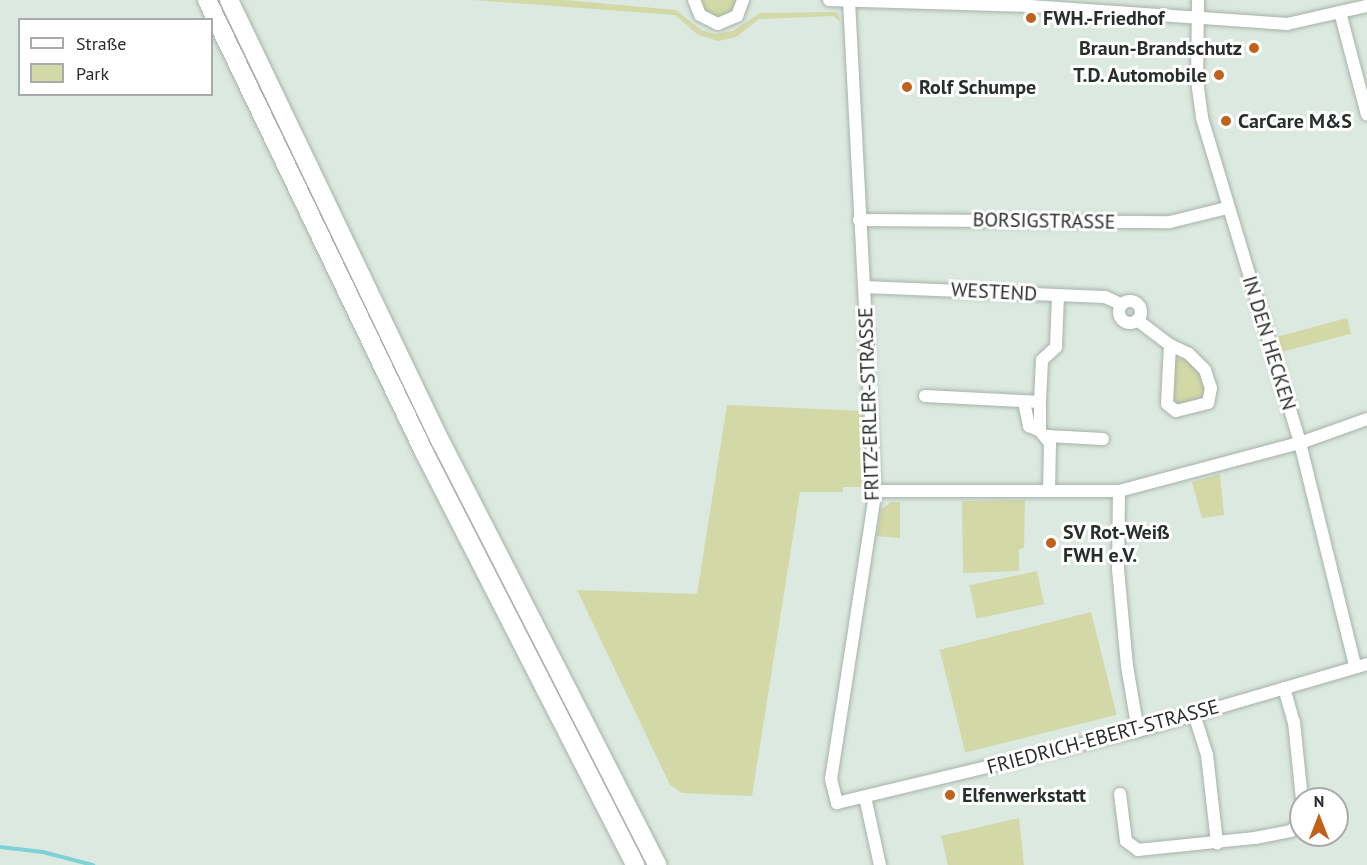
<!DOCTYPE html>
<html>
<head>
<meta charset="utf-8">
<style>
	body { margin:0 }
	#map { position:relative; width:1367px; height:865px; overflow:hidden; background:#dce9e0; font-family:"PT Sans",sans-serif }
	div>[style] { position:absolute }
	.green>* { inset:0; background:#d2d8a6; transform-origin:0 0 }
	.stream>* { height:4px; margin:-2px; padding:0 2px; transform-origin:2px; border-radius:2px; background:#7cd2d4 }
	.roads { filter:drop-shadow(0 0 2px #a6b2aa) drop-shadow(0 0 2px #a6b2aa) }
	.minor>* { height:12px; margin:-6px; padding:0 6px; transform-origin:6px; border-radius:6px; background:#fff }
	.minor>.ring { margin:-6px; padding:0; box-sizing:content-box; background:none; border:12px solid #fff; border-radius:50% }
	.highway>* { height:18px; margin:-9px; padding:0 9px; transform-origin:9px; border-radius:9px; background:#fff }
	.dots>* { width:16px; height:16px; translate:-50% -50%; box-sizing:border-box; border:3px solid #fff; border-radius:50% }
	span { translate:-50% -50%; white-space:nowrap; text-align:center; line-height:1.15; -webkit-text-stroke:6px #fff; paint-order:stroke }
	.poi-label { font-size:20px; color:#292e2b; font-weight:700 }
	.left { translate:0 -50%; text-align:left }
	.right { translate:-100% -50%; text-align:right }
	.street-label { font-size:20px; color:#292e2b }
	.legend { position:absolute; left:18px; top:18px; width:195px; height:78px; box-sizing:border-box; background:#fff; border:2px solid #a9abaa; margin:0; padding:8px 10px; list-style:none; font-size:18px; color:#292e2b }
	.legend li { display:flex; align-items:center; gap:12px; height:30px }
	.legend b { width:30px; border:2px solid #a9abaa }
	.north { position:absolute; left:1289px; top:787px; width:60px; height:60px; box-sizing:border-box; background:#fff; border:2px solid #a9abaa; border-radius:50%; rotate:0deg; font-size:16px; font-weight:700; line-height:24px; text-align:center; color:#292e2b }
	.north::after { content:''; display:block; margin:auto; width:21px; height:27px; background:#c0611c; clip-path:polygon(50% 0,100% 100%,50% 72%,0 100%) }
</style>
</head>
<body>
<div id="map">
	<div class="green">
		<i style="clip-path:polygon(473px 0,564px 0,676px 10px,701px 30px,715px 34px,733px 31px,760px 13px,837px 12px,841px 22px,833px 16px,759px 19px,736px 37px,719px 41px,698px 35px,675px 15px)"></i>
		<i style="clip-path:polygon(701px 0,737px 0,730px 13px,717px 17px,704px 10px)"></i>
		<i style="left:1347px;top:318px;width:16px;height:72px;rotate:75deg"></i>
		<i style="clip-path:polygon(1185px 358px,1201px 370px,1205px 393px,1198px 401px,1180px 405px,1172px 401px,1174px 360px)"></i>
		<i style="clip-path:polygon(727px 405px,864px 411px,867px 487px,843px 487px,843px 492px,800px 492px,752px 796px,682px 793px,670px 785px,577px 590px,697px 594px)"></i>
		<i style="clip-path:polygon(1220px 474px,1224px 515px,1202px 518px,1192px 482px)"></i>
		<i style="clip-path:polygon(1025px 500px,1024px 548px,1019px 549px,1019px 571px,963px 573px,962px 501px)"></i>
		<i style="clip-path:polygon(891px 502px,900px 502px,900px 538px,877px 536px,881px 510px)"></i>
		<i style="left:1037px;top:571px;width:34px;height:69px;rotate:78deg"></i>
		<i style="left:1091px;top:612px;width:106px;height:156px;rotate:76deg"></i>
		<i style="clip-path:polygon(1019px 818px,1024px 865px,948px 865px,941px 836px)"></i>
	</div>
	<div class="stream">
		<i style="left:0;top:847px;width:43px;rotate:6.6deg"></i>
		<i style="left:43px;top:852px;width:52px;rotate:14.6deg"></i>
	</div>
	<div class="roads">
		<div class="minor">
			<i style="left:694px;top:0;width:16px;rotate:68deg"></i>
			<i style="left:700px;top:15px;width:20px;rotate:27deg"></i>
			<i style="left:718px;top:24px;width:21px;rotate:-23deg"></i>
			<i style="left:737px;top:16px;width:17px;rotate:-69deg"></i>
			<i style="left:829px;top:0;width:201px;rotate:1.7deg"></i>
			<i style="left:1030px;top:6px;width:258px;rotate:4deg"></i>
			<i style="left:1287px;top:24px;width:82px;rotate:-12.7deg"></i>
			<i style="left:1198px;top:0;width:81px;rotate:90.7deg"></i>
			<i style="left:1197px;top:81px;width:37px;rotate:82deg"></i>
			<i style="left:1202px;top:118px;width:339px;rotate:73.2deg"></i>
			<i style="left:1300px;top:443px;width:230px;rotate:76.1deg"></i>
			<i style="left:849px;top:1px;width:495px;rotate:87deg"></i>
			<i style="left:875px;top:495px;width:287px;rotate:98.8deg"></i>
			<i style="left:831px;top:779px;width:25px;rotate:76deg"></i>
			<i style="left:837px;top:803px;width:309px;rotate:-13.5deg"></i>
			<i style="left:1138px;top:731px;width:239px;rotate:-16.3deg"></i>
			<i style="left:1340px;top:12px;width:106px;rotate:75.3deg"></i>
			<i style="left:859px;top:220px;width:311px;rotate:0.4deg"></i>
			<i style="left:1170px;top:222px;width:59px;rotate:-13.8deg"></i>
			<i style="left:864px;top:287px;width:241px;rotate:2.4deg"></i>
			<i style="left:1105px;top:297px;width:17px;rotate:24deg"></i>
			<i class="ring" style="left:1119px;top:301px;width:10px;height:10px"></i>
			<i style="left:1137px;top:320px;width:41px;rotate:37.1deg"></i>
			<i style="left:1170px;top:345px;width:21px;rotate:25deg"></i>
			<i style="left:1189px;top:354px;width:23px;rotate:45deg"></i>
			<i style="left:1205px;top:370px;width:19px;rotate:72deg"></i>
			<i style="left:1211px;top:388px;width:15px;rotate:101deg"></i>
			<i style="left:1208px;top:403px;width:33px;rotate:166deg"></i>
			<i style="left:1176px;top:411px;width:11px;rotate:-142deg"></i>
			<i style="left:1167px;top:404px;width:59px;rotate:-87.1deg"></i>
			<i style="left:925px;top:396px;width:115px;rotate:3deg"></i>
			<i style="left:1024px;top:402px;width:25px;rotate:78deg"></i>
			<i style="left:1029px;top:426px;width:12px;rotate:24deg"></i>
			<i style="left:1047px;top:436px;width:56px;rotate:3.1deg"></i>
			<i style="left:875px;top:491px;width:244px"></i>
			<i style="left:1119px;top:491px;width:187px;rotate:-14.9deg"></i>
			<i style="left:1300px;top:443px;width:71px;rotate:-19.7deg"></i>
			<i style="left:1049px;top:491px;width:48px;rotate:-88.8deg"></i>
			<i style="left:1050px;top:443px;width:16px;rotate:-130deg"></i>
			<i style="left:1040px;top:431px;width:29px;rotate:-90deg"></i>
			<i style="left:1040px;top:402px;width:42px;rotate:-87.3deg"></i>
			<i style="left:1042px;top:360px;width:19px;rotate:-43deg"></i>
			<i style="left:1056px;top:347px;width:52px;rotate:-87.8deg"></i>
			<i style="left:1119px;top:491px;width:78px;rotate:90.7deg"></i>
			<i style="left:1118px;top:569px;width:97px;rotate:84.7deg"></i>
			<i style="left:1127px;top:666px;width:66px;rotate:80.4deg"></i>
			<i style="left:1284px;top:688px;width:35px;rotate:74deg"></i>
			<i style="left:1294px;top:722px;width:77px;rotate:84.1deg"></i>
			<i style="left:1194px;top:714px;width:43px;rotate:72.4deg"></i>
			<i style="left:1207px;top:755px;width:89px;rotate:83.5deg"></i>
			<i style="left:1120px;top:794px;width:47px;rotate:82.7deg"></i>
			<i style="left:1126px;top:841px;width:15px;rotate:37deg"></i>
			<i style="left:1138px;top:850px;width:118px;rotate:-5.9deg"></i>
			<i style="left:1255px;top:838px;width:36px;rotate:-11deg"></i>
			<i style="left:1290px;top:831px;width:13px;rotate:-32deg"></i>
			<i style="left:865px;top:797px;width:70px;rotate:77.6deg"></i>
		</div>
		<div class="highway">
			<i style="left:207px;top:0;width:501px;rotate:64.35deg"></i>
			<i style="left:424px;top:452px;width:464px;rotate:62.9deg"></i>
			<i style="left:229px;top:0;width:492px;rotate:64.4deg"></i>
			<i style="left:442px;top:444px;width:473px;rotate:62.9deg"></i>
		</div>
	</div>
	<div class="dots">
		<i style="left:1031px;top:18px;background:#c0611c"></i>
		<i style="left:1254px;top:48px;background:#c0611c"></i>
		<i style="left:1219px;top:75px;background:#c0611c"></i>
		<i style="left:907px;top:87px;background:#c0611c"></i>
		<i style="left:1226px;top:121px;background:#c0611c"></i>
		<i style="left:1051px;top:543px;background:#c0611c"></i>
		<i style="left:950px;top:795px;background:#c0611c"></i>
	</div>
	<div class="poi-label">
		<span class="left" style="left:1043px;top:18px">FWH.-Friedhof</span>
		<span class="right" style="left:1242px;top:48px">Braun-Brandschutz</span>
		<span class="right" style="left:1207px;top:75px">T.D. Automobile</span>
		<span class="left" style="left:919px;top:87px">Rolf Schumpe</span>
		<span class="left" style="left:1238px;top:121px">CarCare M&amp;S</span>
		<span class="left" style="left:1063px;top:544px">SV Rot-Weiß<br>FWH e.V.</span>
		<span class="left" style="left:962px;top:795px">Elfenwerkstatt</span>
	</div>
	<div class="street-label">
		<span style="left:1044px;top:221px;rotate:1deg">BORSIGSTRASSE</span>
		<span style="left:994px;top:292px;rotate:3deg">WESTEND</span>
		<span style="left:1269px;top:343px;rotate:73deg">IN DEN HECKEN</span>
		<span style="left:869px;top:404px;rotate:-92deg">FRITZ-ERLER-STRASSE</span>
		<span style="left:1103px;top:737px;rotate:-15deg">FRIEDRICH-EBERT-STRASSE</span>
	</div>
	<ul class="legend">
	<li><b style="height:8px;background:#fff"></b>Straße</li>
	<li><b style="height:16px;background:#d2d8a6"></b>Park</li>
	</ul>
	<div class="north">N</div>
</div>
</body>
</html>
